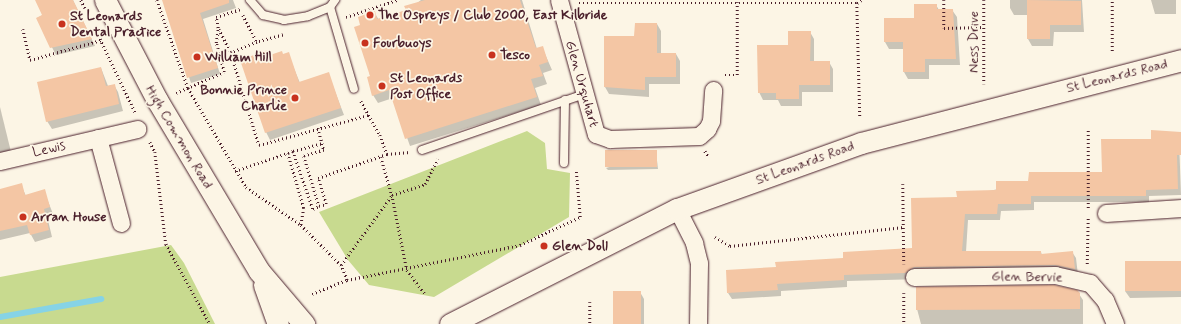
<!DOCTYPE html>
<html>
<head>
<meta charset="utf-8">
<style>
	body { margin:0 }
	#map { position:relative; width:1181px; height:324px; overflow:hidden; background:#fcf5e5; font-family:Mynerve,sans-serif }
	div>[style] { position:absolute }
	.green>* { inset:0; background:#c8da8f }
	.shadow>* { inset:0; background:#0003 }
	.stream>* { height:6px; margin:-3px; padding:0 3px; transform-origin:3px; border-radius:3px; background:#86d3e6 }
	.building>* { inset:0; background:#f4c6a4; transform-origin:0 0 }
	.path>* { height:2.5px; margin-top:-1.25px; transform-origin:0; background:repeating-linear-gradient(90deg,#4a1f2b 0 1px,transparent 0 4px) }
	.roads { filter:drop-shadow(0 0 1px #4a1f2b) drop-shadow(0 0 1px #4a1f2b) }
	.service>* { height:8px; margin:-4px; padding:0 4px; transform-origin:4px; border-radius:4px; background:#fcf5e5 }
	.minor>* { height:17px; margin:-8.5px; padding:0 8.5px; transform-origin:8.5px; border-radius:8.5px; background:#fcf5e5 }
	.tertiary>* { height:21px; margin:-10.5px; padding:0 10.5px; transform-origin:10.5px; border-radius:10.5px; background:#fcf5e5 }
	.dots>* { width:11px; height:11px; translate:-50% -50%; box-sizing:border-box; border:2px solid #fcf5e5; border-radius:50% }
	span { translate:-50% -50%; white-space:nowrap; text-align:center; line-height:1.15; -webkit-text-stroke:3.5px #fcf5e5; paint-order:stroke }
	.poi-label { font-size:14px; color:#4a1f2b; font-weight:700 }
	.left { translate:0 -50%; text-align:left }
	.right { translate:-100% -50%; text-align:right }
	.street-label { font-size:14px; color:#4a1f2b }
</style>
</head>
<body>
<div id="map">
	<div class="green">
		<i style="clip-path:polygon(527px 131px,545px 143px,547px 169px,570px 173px,569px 217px,434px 297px,369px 285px,348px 260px,319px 212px)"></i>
		<i style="clip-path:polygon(171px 245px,184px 263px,215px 324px,0 324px,0 277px)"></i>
	</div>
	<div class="shadow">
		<i style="clip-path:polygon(36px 0,73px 0,95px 46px,56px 55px,37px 18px,43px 15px)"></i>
		<i style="clip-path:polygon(163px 0,233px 0,236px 8px,203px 19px,220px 74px,191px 83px)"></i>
		<i style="clip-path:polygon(421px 0,522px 0,537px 49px,542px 47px,552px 70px,543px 73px,547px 84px,535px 88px,541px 105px,410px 146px,393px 98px,378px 103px,373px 95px,362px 25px,374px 12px,379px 20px,407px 11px)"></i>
		<i style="clip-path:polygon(1010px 0,1082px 0,1084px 32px,1054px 32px,1053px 46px,1032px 46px,1028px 39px,1028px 15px,1014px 15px,1010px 8px)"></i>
		<i style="clip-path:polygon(1151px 0,1181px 0,1176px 0,1176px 14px,1155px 14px)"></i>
		<i style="clip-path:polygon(936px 5px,939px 10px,952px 10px,957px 17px,960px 65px,929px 65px,929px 79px,908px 79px,904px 72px,904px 49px,889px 49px,885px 42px)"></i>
		<i style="clip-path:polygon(657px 24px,661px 31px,661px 54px,676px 54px,680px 61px,680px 84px,649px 84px,649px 97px,609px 94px,605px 87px,635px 37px)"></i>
		<i style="clip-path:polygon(810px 32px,814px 39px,814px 62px,829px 62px,833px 69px,833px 92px,802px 92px,802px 106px,781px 106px,778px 100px,763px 100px,759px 92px,789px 46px)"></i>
		<i style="clip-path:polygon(288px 54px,300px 83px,328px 73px,344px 115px,270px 140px,266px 132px,283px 55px)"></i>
		<i style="clip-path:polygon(101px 68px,108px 86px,114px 85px,118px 92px,123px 111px,52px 129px,47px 121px)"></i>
		<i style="clip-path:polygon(0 107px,12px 156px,0 160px)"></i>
		<i style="clip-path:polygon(1179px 139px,1181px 195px,1149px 196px,1149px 202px,1034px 202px,1034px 210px,1001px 211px,1000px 220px,968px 220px,966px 252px,1041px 252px,1042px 255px,1072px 252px,1076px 258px,1078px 275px,847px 281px,847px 287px,781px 291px,781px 296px,732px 299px,728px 293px,777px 268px,914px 249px,958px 198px,1029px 182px,1103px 173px)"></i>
		<i style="clip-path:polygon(656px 152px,658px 169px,608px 170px,606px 168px)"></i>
		<i style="clip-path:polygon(21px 185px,26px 196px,44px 191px,53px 214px,47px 216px,52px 237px,35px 242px,30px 233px,0 240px,0 190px)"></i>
		<i style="clip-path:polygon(1181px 262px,1181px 297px,1130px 298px,1125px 291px)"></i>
		<i style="clip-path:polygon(640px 292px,644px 299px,644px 324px,614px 324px)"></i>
		<i style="clip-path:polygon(1079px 294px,1083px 300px,1083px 324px,921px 324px,917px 309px)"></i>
	</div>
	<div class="stream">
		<i style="left:0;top:317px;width:103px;rotate:-10.1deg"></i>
	</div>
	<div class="building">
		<i style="clip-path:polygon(35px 0,73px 0,92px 39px,50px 48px,36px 18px,42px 15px)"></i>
		<i style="clip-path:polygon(162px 0,229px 0,229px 3px,200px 13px,218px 68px,187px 78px)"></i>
		<i style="clip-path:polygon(425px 0,520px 0,536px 48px,543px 46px,548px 62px,539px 65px,543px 76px,531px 79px,537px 97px,405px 139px,389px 90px,372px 96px,367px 77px,370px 76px,354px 27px,360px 25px,358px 17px,375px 11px,377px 19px,406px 10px,404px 6px)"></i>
		<i style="clip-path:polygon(1027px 0,1081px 1px,1081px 25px,1050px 25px,1050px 39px,1027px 39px)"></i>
		<i style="clip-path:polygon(914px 4px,937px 4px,937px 9px,953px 9px,956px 59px,925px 59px,925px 72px,903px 72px,903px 42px,884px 42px,884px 18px,914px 18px)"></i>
		<i style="clip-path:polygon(635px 23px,657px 23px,657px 53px,676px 53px,676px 77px,645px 77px,645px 90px,604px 87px,604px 36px,634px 36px)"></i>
		<i style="clip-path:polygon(788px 31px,811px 31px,810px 61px,830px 61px,830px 85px,799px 85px,799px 99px,776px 99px,776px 93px,758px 93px,757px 45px,788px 45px)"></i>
		<i style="clip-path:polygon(268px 50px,270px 55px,282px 51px,283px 54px,289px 52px,299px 82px,329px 72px,341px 108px,265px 133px,240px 60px)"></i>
		<i style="clip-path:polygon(101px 67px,106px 86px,115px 84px,119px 104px,46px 122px,37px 82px)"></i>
		<i style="clip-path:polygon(1151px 130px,1181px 132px,1181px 155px,1177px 155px,1178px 189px,1146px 190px,1146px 196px,1031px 196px,1031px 204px,998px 204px,997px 214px,965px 214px,962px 251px,1041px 251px,1041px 254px,1073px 251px,1075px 269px,1055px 265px,914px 267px,905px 273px,844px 275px,844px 280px,777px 284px,778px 290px,727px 293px,726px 270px,776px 267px,775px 262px,843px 258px,843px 252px,912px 248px,911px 198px,957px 197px,956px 191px,996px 190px,996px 181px,1028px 181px,1029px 172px,1102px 172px,1101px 139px,1151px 139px)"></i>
		<i style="left:657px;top:150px;width:17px;height:52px;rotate:90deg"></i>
		<i style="clip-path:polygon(22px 183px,25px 195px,45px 189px,50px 207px,44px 209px,49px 230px,30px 235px,27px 225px,0 231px,0 189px)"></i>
		<i style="left:1125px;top:261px;width:56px;height:30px"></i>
		<i style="clip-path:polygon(1054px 285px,1077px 290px,1080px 293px,1080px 309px,916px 310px,916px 287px)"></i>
		<i style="left:613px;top:291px;width:28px;height:33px"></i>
	</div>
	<div class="path">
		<i style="left:81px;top:0;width:9px;rotate:63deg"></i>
		<i style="left:157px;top:0;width:93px;rotate:70.6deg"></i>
		<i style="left:188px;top:88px;width:115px;rotate:59.6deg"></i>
		<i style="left:246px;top:187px;width:67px;rotate:34.6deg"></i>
		<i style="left:301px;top:225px;width:57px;rotate:45deg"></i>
		<i style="left:944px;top:0;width:28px;rotate:90deg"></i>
		<i style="left:944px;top:28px;width:40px;rotate:-1.4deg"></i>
		<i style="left:984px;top:0;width:84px;rotate:90deg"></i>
		<i style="left:579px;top:3px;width:278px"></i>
		<i style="left:857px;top:3px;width:113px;rotate:88.5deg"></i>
		<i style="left:857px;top:3px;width:5px;rotate:-37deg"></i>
		<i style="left:243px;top:15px;width:30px;rotate:63deg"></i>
		<i style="left:346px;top:17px;width:54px;rotate:-18.4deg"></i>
		<i style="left:95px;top:28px;width:93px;rotate:64.5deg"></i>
		<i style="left:23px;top:29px;width:32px;rotate:77deg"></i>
		<i style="left:30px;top:60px;width:74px;rotate:-15.7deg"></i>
		<i style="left:219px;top:29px;width:27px;rotate:63deg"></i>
		<i style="left:283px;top:35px;width:27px;rotate:165deg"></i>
		<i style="left:257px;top:42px;width:28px;rotate:157deg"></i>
		<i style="left:231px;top:53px;width:96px;rotate:73.1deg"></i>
		<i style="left:259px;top:145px;width:114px;rotate:-15.3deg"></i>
		<i style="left:1112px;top:51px;width:51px;rotate:-90deg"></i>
		<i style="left:725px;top:75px;width:12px"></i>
		<i style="left:737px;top:75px;width:73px;rotate:-90deg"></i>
		<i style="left:176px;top:93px;width:52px;rotate:-23.6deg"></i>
		<i style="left:224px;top:72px;width:30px;rotate:-105deg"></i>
		<i style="left:216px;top:43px;width:15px;rotate:-82deg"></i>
		<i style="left:218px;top:28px;width:11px;rotate:-100deg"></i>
		<i style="left:216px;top:17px;width:25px;rotate:-18deg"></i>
		<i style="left:361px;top:101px;width:39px;rotate:61deg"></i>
		<i style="left:380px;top:135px;width:20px;rotate:70deg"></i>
		<i style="left:318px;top:128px;width:23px;rotate:75deg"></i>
		<i style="left:324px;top:150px;width:21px;rotate:163deg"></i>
		<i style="left:304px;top:156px;width:52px;rotate:73.3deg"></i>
		<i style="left:319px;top:206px;width:7px;rotate:-16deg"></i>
		<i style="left:326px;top:204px;width:27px;rotate:-107deg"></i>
		<i style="left:318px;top:178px;width:73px;rotate:-19.2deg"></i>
		<i style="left:387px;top:154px;width:23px;rotate:-5deg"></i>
		<i style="left:150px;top:142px;width:11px;rotate:63deg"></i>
		<i style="left:155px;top:152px;width:93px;rotate:83.2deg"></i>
		<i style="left:166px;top:244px;width:91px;rotate:61.2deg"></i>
		<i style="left:293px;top:151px;width:30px;rotate:-15deg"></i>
		<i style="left:705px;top:151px;width:6px;rotate:59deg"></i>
		<i style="left:288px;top:153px;width:57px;rotate:73.8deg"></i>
		<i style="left:304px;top:208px;width:17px;rotate:100deg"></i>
		<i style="left:381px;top:157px;width:40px;rotate:74deg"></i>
		<i style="left:392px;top:195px;width:76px;rotate:78.7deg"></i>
		<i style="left:407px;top:270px;width:31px;rotate:53deg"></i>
		<i style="left:235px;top:171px;width:61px;rotate:-19deg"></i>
		<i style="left:293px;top:151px;width:61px;rotate:71deg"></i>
		<i style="left:313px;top:209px;width:7px;rotate:-27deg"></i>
		<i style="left:903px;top:184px;width:80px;rotate:89.3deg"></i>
		<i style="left:1088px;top:208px;width:79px;rotate:-90deg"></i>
		<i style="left:715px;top:237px;width:17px;rotate:31deg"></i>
		<i style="left:730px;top:246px;width:175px;rotate:-6.2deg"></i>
		<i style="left:1087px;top:264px;width:47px;rotate:-88.8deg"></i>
		<i style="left:347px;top:280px;width:16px;rotate:-112deg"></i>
		<i style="left:341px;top:265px;width:87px;rotate:-53.9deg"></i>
		<i style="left:392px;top:195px;width:35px;rotate:-18deg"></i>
		<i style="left:425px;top:184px;width:28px;rotate:-63deg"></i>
		<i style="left:904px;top:293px;width:31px;rotate:90deg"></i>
		<i style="left:312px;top:294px;width:38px;rotate:-22deg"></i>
		<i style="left:347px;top:280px;width:177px;rotate:-11.4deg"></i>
		<i style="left:520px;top:245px;width:66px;rotate:-25deg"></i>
		<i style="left:580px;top:217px;width:47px;rotate:-94.9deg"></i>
		<i style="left:590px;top:302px;width:22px;rotate:90deg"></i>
	</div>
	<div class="roads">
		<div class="service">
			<i style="left:250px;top:0;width:20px;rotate:49deg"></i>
			<i style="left:263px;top:15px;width:22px;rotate:13deg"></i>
			<i style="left:284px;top:20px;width:24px;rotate:-9deg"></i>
			<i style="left:308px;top:16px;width:24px;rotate:-22deg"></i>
			<i style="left:330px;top:7px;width:9px;rotate:-54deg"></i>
			<i style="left:330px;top:7px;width:85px;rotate:73.7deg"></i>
			<i style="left:422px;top:150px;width:172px;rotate:-19deg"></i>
			<i style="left:564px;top:163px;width:63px;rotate:-89.1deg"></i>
		</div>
		<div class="minor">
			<i style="left:559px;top:0;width:139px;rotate:74.6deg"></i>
			<i style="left:596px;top:134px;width:15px;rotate:20deg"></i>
			<i style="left:610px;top:139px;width:89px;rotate:-1.9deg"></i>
			<i style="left:699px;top:136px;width:11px;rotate:-41deg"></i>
			<i style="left:707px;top:129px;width:9px;rotate:-63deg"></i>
			<i style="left:711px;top:121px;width:31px;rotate:-86deg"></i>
			<i style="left:98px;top:138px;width:88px;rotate:74.9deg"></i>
			<i style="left:0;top:161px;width:141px;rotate:-13.1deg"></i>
			<i style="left:677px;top:209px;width:38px;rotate:63deg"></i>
			<i style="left:694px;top:243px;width:21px;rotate:76deg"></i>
			<i style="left:699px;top:263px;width:61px;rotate:90.9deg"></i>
			<i style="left:1106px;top:213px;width:75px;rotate:-3.8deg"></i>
			<i style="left:914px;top:277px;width:141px;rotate:-0.8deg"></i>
			<i style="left:1055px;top:275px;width:36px;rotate:13deg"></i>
			<i style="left:1090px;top:283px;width:23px;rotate:49deg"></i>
			<i style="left:1105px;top:300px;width:26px;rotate:67deg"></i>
		</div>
		<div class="tertiary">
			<i style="left:105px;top:0;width:113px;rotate:62.5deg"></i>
			<i style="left:157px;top:100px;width:199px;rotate:59.2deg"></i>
			<i style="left:259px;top:271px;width:70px;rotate:49.7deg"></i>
			<i style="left:264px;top:285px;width:41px;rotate:70.3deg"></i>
			<i style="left:450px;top:324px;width:254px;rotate:-26.9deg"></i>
			<i style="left:677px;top:209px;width:195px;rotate:-19.7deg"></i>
			<i style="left:861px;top:143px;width:331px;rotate:-14.5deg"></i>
		</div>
	</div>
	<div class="dots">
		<i style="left:370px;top:15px;background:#c8321e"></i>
		<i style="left:62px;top:24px;background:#c8321e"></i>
		<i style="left:365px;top:43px;background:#c8321e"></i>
		<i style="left:492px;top:55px;background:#c8321e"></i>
		<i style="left:197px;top:57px;background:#c8321e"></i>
		<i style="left:382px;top:86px;background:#c8321e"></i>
		<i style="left:295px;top:98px;background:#c8321e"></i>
		<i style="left:23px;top:217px;background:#c8321e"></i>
		<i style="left:544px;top:246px;background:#c8321e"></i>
	</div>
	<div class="poi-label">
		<span class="left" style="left:378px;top:15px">The Ospreys / Club 2000, East Kilbride</span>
		<span class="left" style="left:70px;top:24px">St Leonards<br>Dental Practice</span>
		<span class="left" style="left:373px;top:43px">Fourbuoys</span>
		<span class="left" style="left:500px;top:55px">Tesco</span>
		<span class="left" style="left:205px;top:57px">William Hill</span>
		<span class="left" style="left:390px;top:86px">St Leonards<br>Post Office</span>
		<span class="right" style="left:287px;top:98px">Bonnie Prince<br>Charlie</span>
		<span class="left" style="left:31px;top:217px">Arran House</span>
		<span class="left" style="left:552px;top:246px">Glen Doll</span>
	</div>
	<div class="street-label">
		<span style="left:974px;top:42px;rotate:-90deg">Ness Drive</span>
		<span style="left:1117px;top:76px;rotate:-14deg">St Leonards Road</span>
		<span style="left:582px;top:84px;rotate:74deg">Glen Urquhart</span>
		<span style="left:179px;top:137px;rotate:59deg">High Common Road</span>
		<span style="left:49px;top:149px;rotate:-13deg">Lewis</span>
		<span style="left:805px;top:163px;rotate:-20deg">St Leonards Road</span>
		<span style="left:1027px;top:277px;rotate:1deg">Glen Bervie</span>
	</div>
</div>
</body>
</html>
